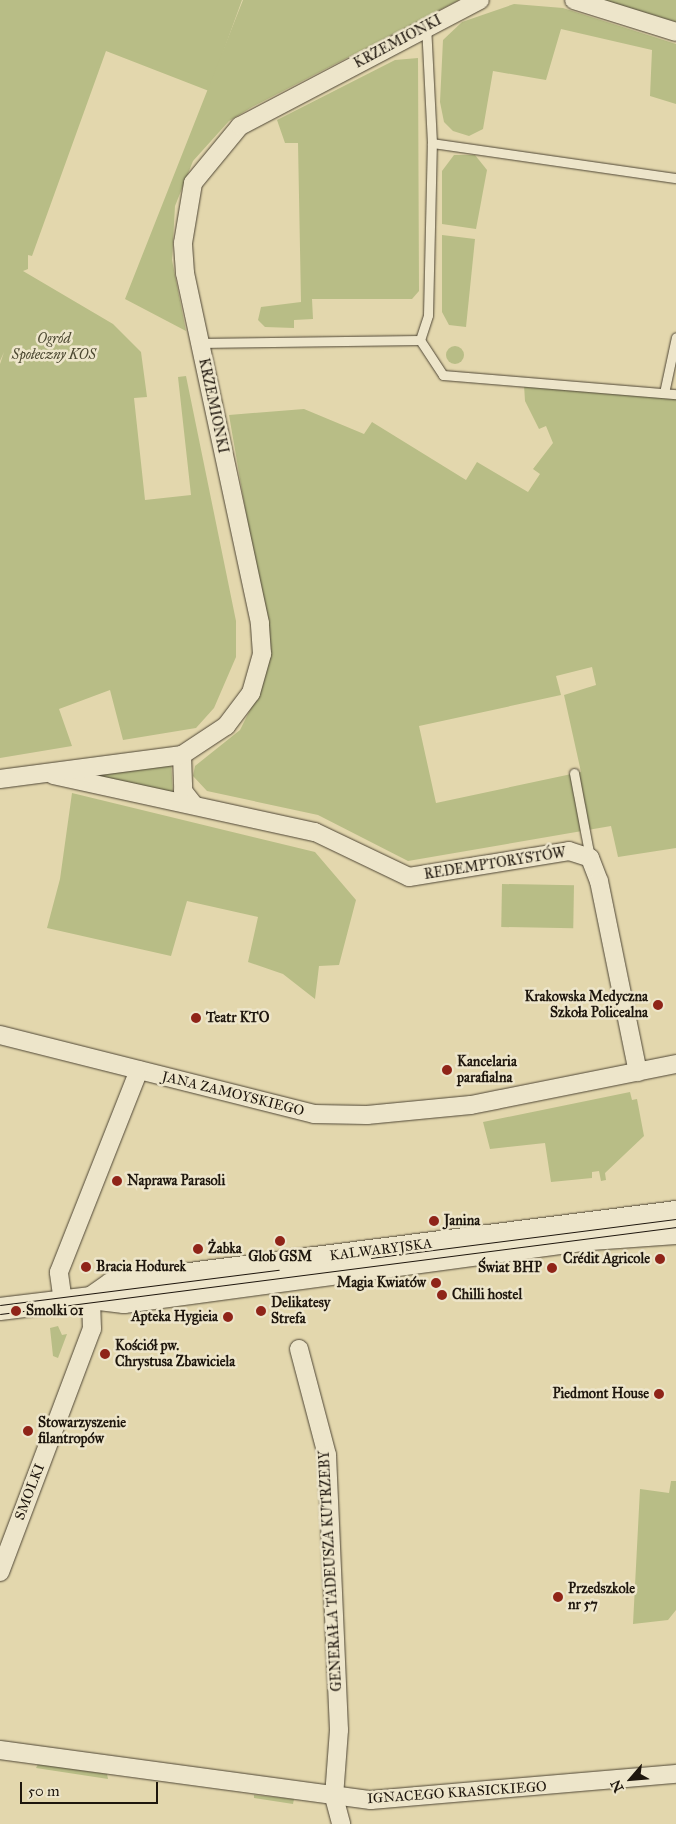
<!DOCTYPE html>
<html>
<head>
<meta charset="utf-8">
<style>
	body { margin:0 }
	#map { position:relative; width:676px; height:1824px; overflow:hidden; background:#e3d7ad; font-family:"IM FELL Great Primer",serif }
	div>[style] { position:absolute }
	.green>* { inset:0; background:#b8bd86; transform-origin:0 0 }
	.round { border-radius:50% }
	.roads { filter:drop-shadow(0 0 1px #4f4635) drop-shadow(0 0 1px #4f4635) }
	.service>* { height:9px; margin:-4.5px; padding:0 4.5px; transform-origin:4.5px; border-radius:4.5px; background:#ede5ca }
	.minor>* { height:18px; margin:-9px; padding:0 9px; transform-origin:9px; border-radius:9px; background:#ede5ca }
	.tertiary>* { height:22px; margin:-11px; padding:0 11px; transform-origin:11px; border-radius:11px; background:#ede5ca }
	.tram>* { height:1px; margin:-0.5px; padding:0 0.5px; transform-origin:0.5px; border-radius:0.5px; background:#1e160d }
	.dots>* { width:14px; height:14px; translate:-50% -50%; box-sizing:border-box; border:2px solid #ede5ca; border-radius:50% }
	span { translate:-50% -50%; white-space:nowrap; text-align:center; line-height:1.15; -webkit-text-stroke:5px #ede5ca; paint-order:stroke }
	.street-label { font-size:14px; color:#1e160d }
	.park-label { font-size:14px; color:#4c4831; font-style:italic }
	.poi-label { font-size:14px; color:#1e160d; font-weight:700 }
	.right { translate:-100% -50%; text-align:right }
	.left { translate:0 -50%; text-align:left }
	.north { position:absolute; left:606px; top:1754px; width:50px; height:50px; -webkit-text-stroke:4px #ede5ca; paint-order:stroke; rotate:243deg; font-size:14px; font-weight:700; line-height:20px; text-align:center; color:#1e160d }
	.north::after { content:''; display:block; margin:auto; width:18px; height:22px; background:#1e160d; clip-path:polygon(50% 0,100% 100%,50% 72%,0 100%) }
	.scale { position:absolute; left:20px; top:1782px; width:138px; height:22px; box-sizing:border-box; border:2px solid #1e160d; border-top:0; padding-left:6px; font-size:15px; line-height:18px; white-space:nowrap; color:#1e160d; -webkit-text-stroke:4px #ede5ca; paint-order:stroke }
</style>
</head>
<body>
<div id="map">
	<div class="green">
		<i style="clip-path:polygon(0 0,242px 0,209px 91px,106px 51px,32px 256px,28px 255px,28px 269px,23px 271px,113px 324px,141px 352px,147px 397px,134px 398px,145px 500px,191px 495px,178px 377px,186px 376px,236px 621px,236px 657px,214px 708px,196px 728px,123px 740px,110px 690px,59px 709px,72px 746px,0 758px,0 364px,4px 352px,0 361px)"></i>
		<i style="clip-path:polygon(243px 0,459px 0,252px 107px,229px 121px,193px 161px,175px 206px,172px 260px,186px 331px,125px 299px)"></i>
		<i style="clip-path:polygon(604px 0,676px 0,676px 22px)"></i>
		<i style="clip-path:polygon(514px 4px,563px 8px,676px 44px,676px 104px,650px 96px,652px 50px,561px 29px,546px 80px,493px 71px,483px 129px,469px 136px,453px 131px,444px 122px,440px 102px,443px 40px,462px 22px)"></i>
		<i style="clip-path:polygon(418px 58px,419px 291px,412px 299px,312px 299px,313px 319px,294px 320px,294px 328px,265px 327px,258px 320px,261px 307px,301px 302px,298px 143px,285px 143px,277px 120px,395px 60px)"></i>
		<i style="clip-path:polygon(454px 155px,475px 155px,487px 170px,476px 229px,442px 224px,442px 171px)"></i>
		<i style="clip-path:polygon(442px 235px,475px 239px,466px 327px,449px 325px,442px 312px)"></i>
		<i class="round" style="left:446px;top:346px;width:18px;height:18px"></i>
		<i style="clip-path:polygon(evenodd,524px 385px,676px 399px,676px 848px,618px 857px,611px 826px,408px 861px,318px 815px,207px 791px,193px 776px,195px 766px,240px 730px,263px 684px,270px 653px,229px 415px,304px 409px,364px 434px,372px 422px,466px 480px,477px 462px,528px 492px,540px 474px,533px 469px,553px 443px,546px 426px,539px 429px,525px 401px,524px 385px,592px 667px,596px 685px,564px 695px,581px 772px,436px 803px,419px 726px,561px 695px,556px 676px,592px 667px)"></i>
		<i style="clip-path:polygon(171px 762px,173px 794px,91px 775px)"></i>
		<i style="clip-path:polygon(72px 793px,315px 852px,356px 900px,339px 965px,319px 966px,315px 999px,283px 974px,248px 962px,258px 917px,187px 901px,171px 956px,47px 928px,60px 879px)"></i>
		<i style="left:502px;top:884px;width:72px;height:43px;rotate:1deg"></i>
		<i style="clip-path:polygon(630px 1092px,632px 1100px,637px 1099px,644px 1136px,605px 1173px,606px 1180px,601px 1181px,599px 1171px,592px 1172px,592px 1178px,551px 1182px,545px 1143px,490px 1149px,483px 1122px)"></i>
		<i style="clip-path:polygon(58px 1326px,62px 1335px,67px 1334px,58px 1358px,53px 1356px,50px 1328px)"></i>
		<i style="clip-path:polygon(671px 1481px,676px 1481px,676px 1610px,668px 1620px,633px 1624px,640px 1489px,669px 1493px)"></i>
		<i style="clip-path:polygon(38px 1764px,107px 1774px,108px 1779px,36px 1768px)"></i>
		<i style="clip-path:polygon(254px 1795px,294px 1799px,293px 1804px,254px 1798px)"></i>
	</div>
	<div class="roads">
		<div class="service">
			<i style="left:432px;top:143px;width:246px;rotate:8.2deg"></i>
			<i style="left:420px;top:340px;width:42px;rotate:56.7deg"></i>
			<i style="left:443px;top:375px;width:234px;rotate:4.7deg"></i>
			<i style="left:199px;top:343px;width:221px;rotate:-0.8deg"></i>
			<i style="left:420px;top:340px;width:26px;rotate:-72deg"></i>
			<i style="left:428px;top:315px;width:172px;rotate:-88.7deg"></i>
			<i style="left:432px;top:143px;width:117px;rotate:-92.9deg"></i>
			<i style="left:664px;top:393px;width:57px;rotate:-77.9deg"></i>
			<i style="left:574px;top:773px;width:86px;rotate:79.3deg"></i>
		</div>
		<div class="minor">
			<i style="left:574px;top:0;width:107px;rotate:17.4deg"></i>
			<i style="left:182px;top:755px;width:36px;rotate:88deg"></i>
			<i style="left:183px;top:791px;width:16px;rotate:52deg"></i>
			<i style="left:53px;top:775px;width:268px;rotate:12.3deg"></i>
			<i style="left:315px;top:832px;width:104px;rotate:25.6deg"></i>
			<i style="left:409px;top:877px;width:162px;rotate:-9.2deg"></i>
			<i style="left:569px;top:851px;width:22px;rotate:18deg"></i>
			<i style="left:590px;top:858px;width:25px;rotate:69deg"></i>
			<i style="left:599px;top:881px;width:195px;rotate:78.5deg"></i>
			<i style="left:0;top:779px;width:184px;rotate:-7.5deg"></i>
			<i style="left:182px;top:755px;width:53px;rotate:-33.4deg"></i>
			<i style="left:226px;top:726px;width:41px;rotate:-52.9deg"></i>
			<i style="left:251px;top:693px;width:41px;rotate:-74.2deg"></i>
			<i style="left:262px;top:654px;width:31px;rotate:-94deg"></i>
			<i style="left:260px;top:623px;width:358px;rotate:-102.1deg"></i>
			<i style="left:185px;top:273px;width:30px;rotate:-94deg"></i>
			<i style="left:183px;top:243px;width:61px;rotate:-80.5deg"></i>
			<i style="left:193px;top:183px;width:74px;rotate:-50.5deg"></i>
			<i style="left:240px;top:126px;width:271px;rotate:-27.7deg"></i>
			<i style="left:0;top:1035px;width:324px;rotate:14.1deg"></i>
			<i style="left:314px;top:1114px;width:53px;rotate:1.1deg"></i>
			<i style="left:367px;top:1115px;width:104px;rotate:-5.5deg"></i>
			<i style="left:471px;top:1105px;width:209px;rotate:-11.3deg"></i>
			<i style="left:63px;top:1302px;width:30px;rotate:-98deg"></i>
			<i style="left:59px;top:1272px;width:217px;rotate:-68.4deg"></i>
			<i style="left:299px;top:1349px;width:110px;rotate:75.2deg"></i>
			<i style="left:327px;top:1455px;width:275px;rotate:87.5deg"></i>
			<i style="left:339px;top:1730px;width:67px;rotate:94.3deg"></i>
			<i style="left:334px;top:1797px;width:28px;rotate:75deg"></i>
			<i style="left:0;top:1572px;width:260px;rotate:-69.3deg"></i>
			<i style="left:92px;top:1329px;width:31px;rotate:-92deg"></i>
			<i style="left:0;top:1750px;width:374px;rotate:7.7deg"></i>
			<i style="left:371px;top:1800px;width:306px;rotate:-4.9deg"></i>
		</div>
		<div class="tertiary">
			<i style="left:91px;top:1298px;width:24px;rotate:-35deg"></i>
			<i style="left:111px;top:1284px;width:570px;rotate:-7.26deg"></i>
			<i style="left:0;top:1309px;width:92px;rotate:-6.9deg"></i>
			<i style="left:91px;top:1298px;width:33px;rotate:7deg"></i>
			<i style="left:124px;top:1302px;width:471px;rotate:-7.7deg"></i>
			<i style="left:591px;top:1239px;width:85px;rotate:-4deg"></i>
		</div>
	</div>
	<div class="tram">
		<i style="left:371px;top:1258px;width:307px;rotate:-7.3deg"></i>
		<i style="left:0;top:1305px;width:281px;rotate:-7.2deg"></i>
		<i style="left:0;top:1314px;width:682px;rotate:-7.33deg"></i>
	</div>
	<div class="dots">
		<i style="left:658px;top:1005px;background:#8f2418"></i>
		<i style="left:196px;top:1018px;background:#8f2418"></i>
		<i style="left:447px;top:1070px;background:#8f2418"></i>
		<i style="left:117px;top:1181px;background:#8f2418"></i>
		<i style="left:434px;top:1221px;background:#8f2418"></i>
		<i style="left:280px;top:1241px;background:#8f2418"></i>
		<i style="left:198px;top:1249px;background:#8f2418"></i>
		<i style="left:660px;top:1259px;background:#8f2418"></i>
		<i style="left:86px;top:1267px;background:#8f2418"></i>
		<i style="left:552px;top:1268px;background:#8f2418"></i>
		<i style="left:436px;top:1283px;background:#8f2418"></i>
		<i style="left:442px;top:1295px;background:#8f2418"></i>
		<i style="left:16px;top:1311px;background:#8f2418"></i>
		<i style="left:261px;top:1311px;background:#8f2418"></i>
		<i style="left:228px;top:1317px;background:#8f2418"></i>
		<i style="left:105px;top:1354px;background:#8f2418"></i>
		<i style="left:659px;top:1394px;background:#8f2418"></i>
		<i style="left:28px;top:1431px;background:#8f2418"></i>
		<i style="left:558px;top:1597px;background:#8f2418"></i>
	</div>
	<div class="street-label">
		<span style="left:398px;top:42px;rotate:-28deg">KRZEMIONKI</span>
		<span style="left:213px;top:406px;rotate:78deg">KRZEMIONKI</span>
		<span style="left:495px;top:864px;rotate:-9deg">REDEMPTORYSTÓW</span>
		<span style="left:233px;top:1094px;rotate:14deg">JANA ZAMOYSKIEGO</span>
		<span style="left:381px;top:1250px;rotate:-7deg">KALWARYJSKA</span>
		<span style="left:30px;top:1492px;rotate:-69deg">SMOLKI</span>
		<span style="left:331px;top:1571px;rotate:-93deg">GENERAŁA TADEUSZA KUTRZEBY</span>
		<span style="left:457px;top:1793px;rotate:-4deg">IGNACEGO KRASICKIEGO</span>
	</div>
	<div class="park-label">
		<span style="left:54px;top:347px">Ogród<br>Społeczny KOS</span>
	</div>
	<div class="poi-label">
		<span class="right" style="left:648px;top:1005px">Krakowska Medyczna<br>Szkoła Policealna</span>
		<span class="left" style="left:206px;top:1018px">Teatr KTO</span>
		<span class="left" style="left:457px;top:1070px">Kancelaria<br>parafialna</span>
		<span class="left" style="left:127px;top:1181px">Naprawa Parasoli</span>
		<span class="left" style="left:444px;top:1221px">Janina</span>
		<span class="left" style="left:208px;top:1249px">Żabka</span>
		<span style="left:280px;top:1257px">Glob GSM</span>
		<span class="right" style="left:650px;top:1259px">Crédit Agricole</span>
		<span class="left" style="left:96px;top:1267px">Bracia Hodurek</span>
		<span class="right" style="left:542px;top:1268px">Świat BHP</span>
		<span class="right" style="left:426px;top:1283px">Magia Kwiatów</span>
		<span class="left" style="left:452px;top:1295px">Chilli hostel</span>
		<span class="left" style="left:271px;top:1311px">Delikatesy<br>Strefa</span>
		<span class="left" style="left:26px;top:1311px">Smolki 01</span>
		<span class="right" style="left:218px;top:1317px">Apteka Hygieia</span>
		<span class="left" style="left:115px;top:1354px">Kościół pw.<br>Chrystusa Zbawiciela</span>
		<span class="right" style="left:649px;top:1394px">Piedmont House</span>
		<span class="left" style="left:38px;top:1431px">Stowarzyszenie<br>filantropów</span>
		<span class="left" style="left:568px;top:1597px">Przedszkole<br>nr 57</span>
	</div>
	<div class="north">N</div>
	<div class="scale">50 m</div>
</div>
</body>
</html>
